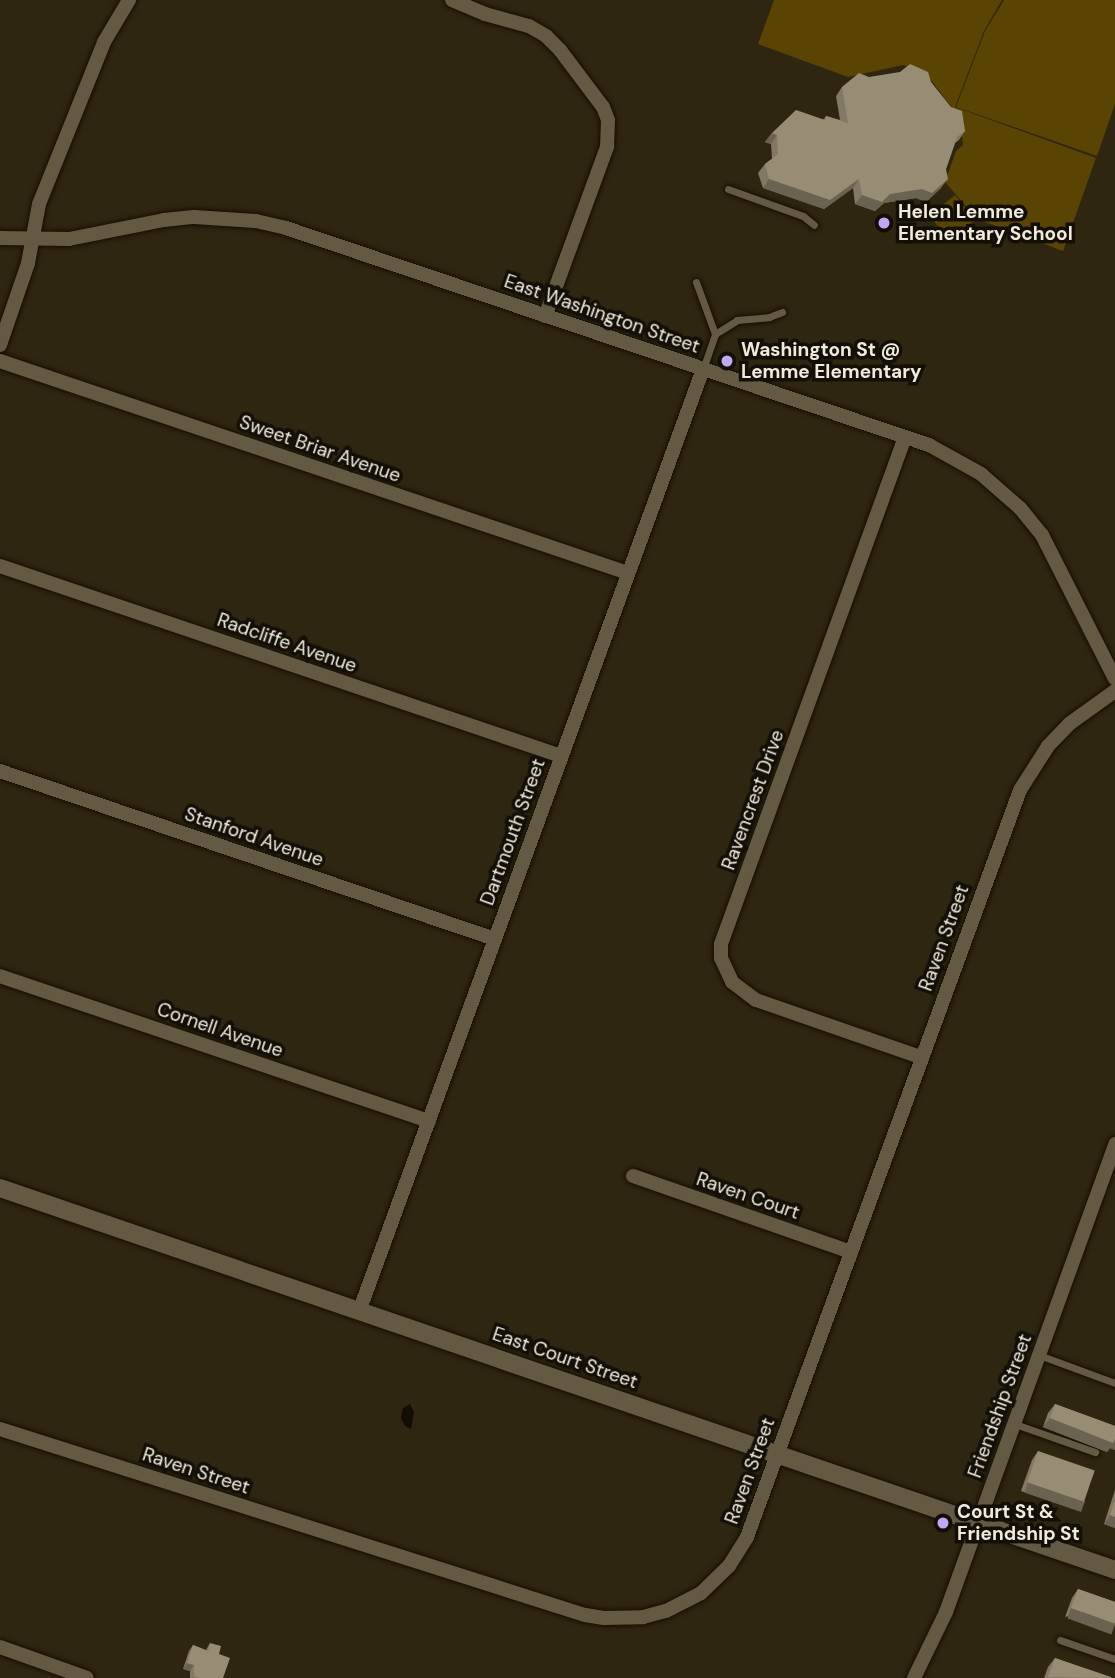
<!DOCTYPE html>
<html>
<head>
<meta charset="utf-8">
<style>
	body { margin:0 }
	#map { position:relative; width:1115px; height:1678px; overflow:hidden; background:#2e2611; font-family:"DM Sans",sans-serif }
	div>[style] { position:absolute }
	.green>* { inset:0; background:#594403; transform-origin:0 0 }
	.water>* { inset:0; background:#130e03 }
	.roads { filter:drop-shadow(0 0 2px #160e00) drop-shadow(0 0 2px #160e00) }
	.service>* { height:7px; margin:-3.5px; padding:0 3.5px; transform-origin:3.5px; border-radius:3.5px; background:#645a44 }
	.minor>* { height:14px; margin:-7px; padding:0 7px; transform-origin:7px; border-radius:7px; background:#645a44 }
	.tertiary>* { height:18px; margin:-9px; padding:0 9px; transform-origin:9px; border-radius:9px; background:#645a44 }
	.wall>* { inset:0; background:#827965 }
	.shaded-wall>* { inset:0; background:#6a6352; transform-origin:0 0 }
	.building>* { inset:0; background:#978d75; transform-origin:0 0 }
	.dots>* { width:19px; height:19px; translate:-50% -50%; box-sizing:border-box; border:4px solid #130f07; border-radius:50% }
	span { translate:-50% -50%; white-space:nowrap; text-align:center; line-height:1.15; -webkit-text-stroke:7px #130f07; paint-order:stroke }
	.poi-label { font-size:19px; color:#f0eadd; font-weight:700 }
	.left { translate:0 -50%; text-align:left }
	.street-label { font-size:19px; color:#f0eadd }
</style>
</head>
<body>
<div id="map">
	<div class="green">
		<i style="clip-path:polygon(774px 0,1002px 0,984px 31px,955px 107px,1096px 158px,1063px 251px,977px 219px,945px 182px,956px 151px,963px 145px,960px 118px,927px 75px,903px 65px,848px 77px,758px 44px)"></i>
		<i style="clip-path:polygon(1004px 0,1115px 0,1115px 104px,1097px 156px,956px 107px,985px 31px)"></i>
		<i style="left:955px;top:195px;width:32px;height:33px;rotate:51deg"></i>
	</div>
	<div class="water">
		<i style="clip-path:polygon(410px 1404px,414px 1412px,411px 1429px,405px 1426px,401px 1418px,403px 1408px)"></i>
	</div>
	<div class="roads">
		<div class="service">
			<i style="left:728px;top:189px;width:80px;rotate:19.8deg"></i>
			<i style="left:803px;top:216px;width:14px;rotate:39deg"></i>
			<i style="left:696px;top:282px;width:55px;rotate:69.9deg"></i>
			<i style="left:715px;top:334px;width:26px;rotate:-32deg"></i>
			<i style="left:737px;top:320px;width:32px;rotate:-5deg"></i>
			<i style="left:769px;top:317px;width:14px;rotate:-21deg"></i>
			<i style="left:703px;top:369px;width:37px;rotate:-71deg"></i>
			<i style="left:1039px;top:1355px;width:81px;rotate:20.2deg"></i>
			<i style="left:1015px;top:1424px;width:85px;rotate:19.3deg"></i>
			<i style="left:1060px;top:1640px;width:58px;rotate:19.1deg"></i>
		</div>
		<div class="minor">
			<i style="left:452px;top:0;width:36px;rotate:23deg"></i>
			<i style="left:485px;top:14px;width:46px;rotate:15.3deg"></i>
			<i style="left:529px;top:26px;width:20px;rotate:30deg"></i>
			<i style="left:546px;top:36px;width:20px;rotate:45deg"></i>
			<i style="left:560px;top:50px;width:71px;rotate:53deg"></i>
			<i style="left:603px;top:107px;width:14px;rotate:69deg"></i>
			<i style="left:608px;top:120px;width:27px;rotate:92deg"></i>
			<i style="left:607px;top:147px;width:180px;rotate:110.1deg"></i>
			<i style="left:0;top:238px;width:69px;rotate:0.8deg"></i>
			<i style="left:69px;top:239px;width:97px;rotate:-11.3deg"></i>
			<i style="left:164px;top:220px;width:30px;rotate:-6deg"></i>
			<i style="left:194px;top:217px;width:62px;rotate:3.7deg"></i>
			<i style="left:256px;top:221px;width:31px;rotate:13deg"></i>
			<i style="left:286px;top:228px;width:679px;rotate:18.65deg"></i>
			<i style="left:929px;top:445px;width:60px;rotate:29.1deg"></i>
			<i style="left:981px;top:474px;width:52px;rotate:41.1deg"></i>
			<i style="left:1020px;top:508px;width:35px;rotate:51deg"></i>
			<i style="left:1042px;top:535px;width:161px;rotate:63.1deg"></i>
			<i style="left:0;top:345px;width:87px;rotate:-71.1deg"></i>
			<i style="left:28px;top:263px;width:60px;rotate:-79.4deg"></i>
			<i style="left:39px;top:204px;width:175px;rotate:-68.1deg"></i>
			<i style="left:104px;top:42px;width:49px;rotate:-59.2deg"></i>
			<i style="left:0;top:361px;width:663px;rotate:18.65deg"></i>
			<i style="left:905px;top:437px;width:539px;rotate:109.95deg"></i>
			<i style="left:721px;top:944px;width:14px;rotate:90deg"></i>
			<i style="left:721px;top:958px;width:26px;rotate:65deg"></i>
			<i style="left:732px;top:982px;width:30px;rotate:37deg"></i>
			<i style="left:756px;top:1000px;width:175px;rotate:19.1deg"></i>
			<i style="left:0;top:566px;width:592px;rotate:18.71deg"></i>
			<i style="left:0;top:771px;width:523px;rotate:18.75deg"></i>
			<i style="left:0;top:976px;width:453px;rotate:18.7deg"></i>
			<i style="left:633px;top:1176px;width:231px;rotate:19.2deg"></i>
			<i style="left:360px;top:1309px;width:1001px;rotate:-69.95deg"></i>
			<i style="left:0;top:1429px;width:614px;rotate:17.64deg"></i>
			<i style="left:585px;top:1615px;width:19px;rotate:9deg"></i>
			<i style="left:604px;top:1618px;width:39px;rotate:-1deg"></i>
			<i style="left:643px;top:1617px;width:24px;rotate:-15deg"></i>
			<i style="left:666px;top:1611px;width:39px;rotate:-27deg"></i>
			<i style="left:701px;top:1593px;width:39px;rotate:-44deg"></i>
			<i style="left:729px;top:1566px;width:34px;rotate:-58deg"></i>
			<i style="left:747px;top:1537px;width:795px;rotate:-69.92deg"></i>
			<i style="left:1020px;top:790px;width:52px;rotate:-57.5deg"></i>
			<i style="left:1048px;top:746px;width:30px;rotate:-46deg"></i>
			<i style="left:1069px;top:724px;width:57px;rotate:-35.7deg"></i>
			<i style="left:0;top:1647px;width:92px;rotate:19.6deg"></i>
			<i style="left:914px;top:1678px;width:73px;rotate:-64.1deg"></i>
			<i style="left:946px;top:1612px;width:498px;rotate:-70.1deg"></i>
		</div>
		<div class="tertiary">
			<i style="left:0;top:1188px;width:1179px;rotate:18.91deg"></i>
		</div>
	</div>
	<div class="wall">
		<i style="clip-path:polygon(869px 77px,931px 82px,965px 131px,959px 140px,955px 143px,946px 169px,941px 188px,926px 202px,916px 198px,884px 203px,875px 211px,855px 204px,853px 188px,824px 209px,763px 188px,758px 173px,765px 164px,772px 159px,771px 144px,765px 142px,772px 133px,824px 119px,826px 116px,840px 120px,836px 96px,842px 87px)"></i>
		<i style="clip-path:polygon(1055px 1404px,1115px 1426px,1115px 1450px,1110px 1448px,1107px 1452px,1043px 1427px,1048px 1413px)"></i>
		<i style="clip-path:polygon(1038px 1451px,1085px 1502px,1079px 1511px,1021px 1491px,1032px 1460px)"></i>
		<i style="clip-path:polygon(1115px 1490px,1115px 1528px,1104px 1524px)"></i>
		<i style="clip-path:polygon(1078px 1589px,1115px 1602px,1065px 1617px,1072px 1598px)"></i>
		<i style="clip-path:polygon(210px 1643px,219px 1654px,223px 1678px,190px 1678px,190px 1671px,183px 1669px,189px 1651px,193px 1645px,206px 1650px)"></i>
		<i style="clip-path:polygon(1055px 1658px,1111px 1678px,1044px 1678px,1048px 1667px)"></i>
	</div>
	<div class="shaded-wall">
		<i style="clip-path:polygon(772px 133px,777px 135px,771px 144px,765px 142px)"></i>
		<i style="clip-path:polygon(769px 179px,859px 179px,853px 188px,824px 209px,763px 188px)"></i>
		<i style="clip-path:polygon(948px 179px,941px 188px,926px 202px,916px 198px,884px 203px,875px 211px,855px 204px,862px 195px,890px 194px)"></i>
		<i style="clip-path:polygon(1050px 1418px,1115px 1439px,1115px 1450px,1110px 1448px,1107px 1452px,1043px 1427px)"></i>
		<i style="left:1028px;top:1482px;width:60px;height:11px;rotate:19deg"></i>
		<i style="clip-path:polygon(1110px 1515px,1115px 1517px,1115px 1528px,1104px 1524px)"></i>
		<i style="left:1071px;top:1608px;width:47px;height:11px;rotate:20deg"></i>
		<i style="clip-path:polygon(187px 1663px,194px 1665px,190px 1671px,183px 1669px)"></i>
	</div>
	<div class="building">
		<i style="clip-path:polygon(910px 64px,928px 72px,931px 82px,951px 107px,962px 111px,965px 131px,957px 137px,946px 169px,948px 179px,932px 193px,922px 189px,890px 194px,882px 202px,862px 195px,859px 179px,830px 200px,769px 179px,765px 164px,778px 154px,777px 135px,772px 133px,796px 110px,825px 120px,826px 116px,848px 123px,842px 87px,859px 73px,869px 77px,900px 72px)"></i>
		<i style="clip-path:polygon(1055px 1404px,1115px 1426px,1115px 1439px,1113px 1443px,1050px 1418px)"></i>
		<i style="left:1038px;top:1451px;width:60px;height:33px;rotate:19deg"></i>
		<i style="clip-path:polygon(1115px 1500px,1115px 1517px,1110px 1515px)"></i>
		<i style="clip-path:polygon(1078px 1589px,1115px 1602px,1115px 1624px,1071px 1608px)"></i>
		<i style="clip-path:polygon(210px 1643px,221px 1646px,219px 1654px,230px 1658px,223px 1678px,199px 1678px,194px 1676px,194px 1665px,187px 1663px,193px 1645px,208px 1651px)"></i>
		<i style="clip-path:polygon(1055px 1658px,1111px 1677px,1111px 1678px,1048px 1677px)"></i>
	</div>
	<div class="dots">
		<i style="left:884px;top:223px;background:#c0a8f4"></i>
		<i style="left:727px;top:361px;background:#c0a8f4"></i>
		<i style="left:943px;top:1523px;background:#c0a8f4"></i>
	</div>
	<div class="poi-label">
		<span class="left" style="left:898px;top:223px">Helen Lemme<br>Elementary School</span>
		<span class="left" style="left:741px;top:361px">Washington St @<br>Lemme Elementary</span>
		<span class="left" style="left:957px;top:1523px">Court St &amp;<br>Friendship St</span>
	</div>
	<div class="street-label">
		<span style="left:602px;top:314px;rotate:19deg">East Washington Street</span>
		<span style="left:320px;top:449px;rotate:19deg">Sweet Briar Avenue</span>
		<span style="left:287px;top:643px;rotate:19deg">Radcliffe Avenue</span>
		<span style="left:753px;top:800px;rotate:-70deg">Ravencrest Drive</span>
		<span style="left:513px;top:832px;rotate:-70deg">Dartmouth Street</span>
		<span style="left:254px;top:837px;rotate:19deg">Stanford Avenue</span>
		<span style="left:944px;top:938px;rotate:-70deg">Raven Street</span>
		<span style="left:220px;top:1030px;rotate:19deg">Cornell Avenue</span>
		<span style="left:748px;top:1196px;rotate:19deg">Raven Court</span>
		<span style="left:565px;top:1358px;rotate:19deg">East Court Street</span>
		<span style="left:1000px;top:1406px;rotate:-70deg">Friendship Street</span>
		<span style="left:196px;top:1471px;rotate:18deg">Raven Street</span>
		<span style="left:750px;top:1471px;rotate:-70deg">Raven Street</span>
	</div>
</div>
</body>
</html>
